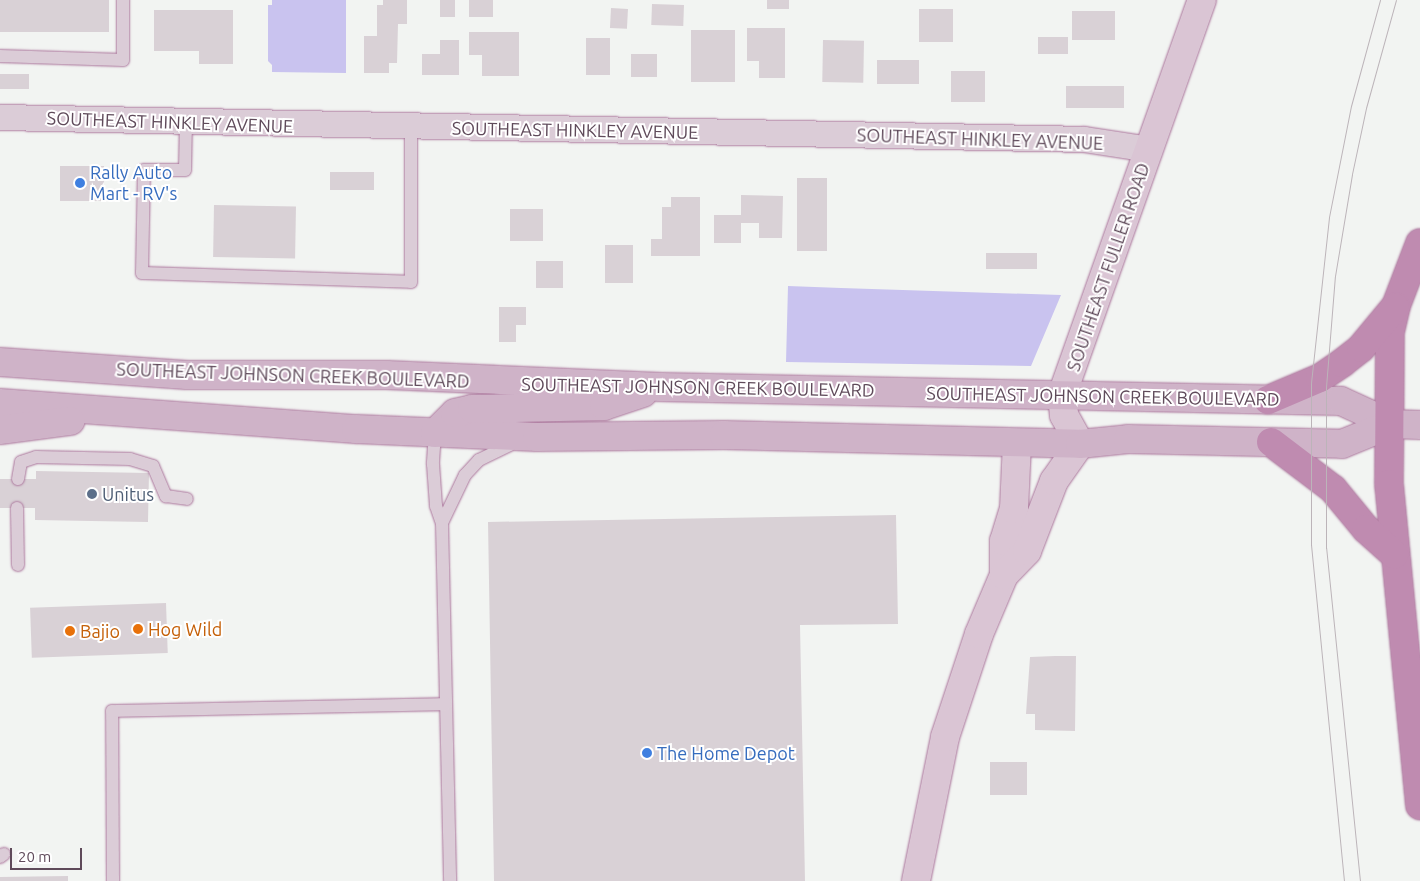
<!DOCTYPE html>
<html>
<head>
<meta charset="utf-8">
<style>
	body { margin:0 }
	#map { position:relative; width:1420px; height:881px; overflow:hidden; background:#f2f4f2; font-family:Ubuntu,sans-serif }
	div>[style] { position:absolute }
	.green>* { inset:0; background:#c9c3ef }
	.building>* { inset:0; background:#d9d1d6; transform-origin:0 0 }
	.roads { filter:drop-shadow(0 0 1px #ab769c) drop-shadow(0 0 1px #ab769c) }
	.lane>* { height:12px; margin:-6px; padding:0 6px; transform-origin:6px; border-radius:6px; background:#dbccd7 }
	.street>* { height:25px; margin:-12.5px; padding:0 12.5px; transform-origin:12.5px; border-radius:12.5px; background:#dbccd7 }
	.secondary>* { height:28px; margin:-14px; padding:0 14px; transform-origin:14px; border-radius:14px; background:#dac5d4 }
	.primary>* { height:28px; margin:-14px; padding:0 14px; transform-origin:14px; border-radius:14px; background:#cfb3c8 }
	.highway>* { height:28px; margin:-14px; padding:0 14px; transform-origin:14px; border-radius:14px; background:#bf8bb0 }
	.tram>* { height:1px; margin:-0.5px; padding:0 0.5px; transform-origin:0.5px; border-radius:0.5px; background:#bcb4b9 }
	.dots>* { width:14px; height:14px; translate:-50% -50%; box-sizing:border-box; border:2px solid #fff; border-radius:50% }
	span { translate:-50% -50%; white-space:nowrap; text-align:center; line-height:1.15; -webkit-text-stroke:4px #fff; paint-order:stroke }
	.street-label { font-size:18px; color:#5f4a5a }
	.shop-label { font-size:18px; color:#366cbe }
	.left { translate:0 -50%; text-align:left }
	.service-label { font-size:18px; color:#4e5e75 }
	.food-label { font-size:18px; color:#c56008 }
	.scale { position:absolute; left:10px; top:848px; width:72px; height:22px; box-sizing:border-box; border:2px solid #5f4a5a; border-top:0; padding-left:6px; font-size:15px; line-height:18px; white-space:nowrap; color:#5f4a5a; -webkit-text-stroke:4px #fff; paint-order:stroke }
</style>
</head>
<body>
<div id="map">
	<div class="green">
		<i style="clip-path:polygon(272px 0,346px 0,346px 73px,272px 72px,272px 65px,268px 61px,268px 5px,272px 5px)"></i>
		<i style="clip-path:polygon(788px 286px,841px 288px,1061px 295px,1031px 366px,786px 362px)"></i>
	</div>
	<div class="building">
		<i style="left:0;top:0;width:109px;height:32px"></i>
		<i style="clip-path:polygon(383px 0,407px 0,407px 24px,398px 24px,397px 63px,389px 63px,389px 73px,364px 73px,364px 36px,377px 36px,377px 5px,383px 5px)"></i>
		<i style="left:440px;top:0;width:15px;height:17px"></i>
		<i style="left:469px;top:0;width:24px;height:17px"></i>
		<i style="left:767px;top:0;width:22px;height:9px"></i>
		<i style="left:652px;top:4px;width:32px;height:21px;rotate:2deg"></i>
		<i style="left:611px;top:8px;width:17px;height:20px;rotate:3deg"></i>
		<i style="left:919px;top:9px;width:34px;height:33px"></i>
		<i style="clip-path:polygon(154px 10px,233px 10px,233px 64px,199px 64px,199px 51px,154px 51px)"></i>
		<i style="left:1072px;top:11px;width:43px;height:29px"></i>
		<i style="clip-path:polygon(747px 28px,785px 28px,785px 78px,759px 78px,759px 61px,747px 61px)"></i>
		<i style="left:691px;top:30px;width:44px;height:52px"></i>
		<i style="clip-path:polygon(469px 32px,519px 32px,519px 76px,482px 76px,482px 55px,469px 55px)"></i>
		<i style="left:1038px;top:37px;width:30px;height:17px"></i>
		<i style="left:586px;top:38px;width:24px;height:37px"></i>
		<i style="clip-path:polygon(440px 40px,459px 40px,459px 75px,422px 75px,422px 54px,440px 54px)"></i>
		<i style="left:823px;top:40px;width:41px;height:42px;rotate:1deg"></i>
		<i style="left:631px;top:54px;width:26px;height:23px"></i>
		<i style="left:877px;top:60px;width:42px;height:24px"></i>
		<i style="left:951px;top:71px;width:34px;height:31px"></i>
		<i style="left:0;top:74px;width:29px;height:15px"></i>
		<i style="left:1066px;top:86px;width:58px;height:22px"></i>
		<i style="left:60px;top:166px;width:44px;height:35px"></i>
		<i style="left:330px;top:172px;width:44px;height:18px"></i>
		<i style="left:797px;top:178px;width:30px;height:73px"></i>
		<i style="clip-path:polygon(741px 195px,783px 196px,782px 238px,759px 238px,759px 223px,741px 223px,741px 243px,714px 243px,714px 215px,741px 215px)"></i>
		<i style="clip-path:polygon(671px 197px,700px 197px,700px 256px,651px 256px,651px 239px,662px 239px,662px 207px,671px 207px)"></i>
		<i style="left:214px;top:205px;width:82px;height:52px;rotate:1deg"></i>
		<i style="left:510px;top:209px;width:33px;height:32px"></i>
		<i style="left:605px;top:245px;width:28px;height:38px"></i>
		<i style="left:986px;top:253px;width:51px;height:16px"></i>
		<i style="left:536px;top:261px;width:27px;height:27px"></i>
		<i style="clip-path:polygon(499px 307px,526px 307px,526px 325px,516px 325px,516px 342px,499px 342px)"></i>
		<i style="clip-path:polygon(36px 471px,149px 473px,148px 522px,35px 520px,35px 508px,0 508px,0 479px,36px 479px)"></i>
		<i style="clip-path:polygon(896px 515px,898px 624px,800px 625px,805px 881px,494px 881px,488px 522px)"></i>
		<i style="left:166px;top:603px;width:50px;height:136px;rotate:88deg"></i>
		<i style="clip-path:polygon(1055px 656px,1076px 656px,1075px 731px,1035px 730px,1035px 714px,1026px 714px,1030px 657px)"></i>
		<i style="left:990px;top:762px;width:37px;height:33px"></i>
		<i style="clip-path:polygon(68px 876px,68px 881px,0 881px,0 877px)"></i>
	</div>
	<div class="roads">
		<div class="lane">
			<i style="left:0;top:56px;width:123px;rotate:1.9deg"></i>
			<i style="left:123px;top:60px;width:60px;rotate:-90deg"></i>
			<i style="left:186px;top:122px;width:48px;rotate:91.2deg"></i>
			<i style="left:185px;top:170px;width:41px;rotate:180deg"></i>
			<i style="left:144px;top:170px;width:103px;rotate:91.1deg"></i>
			<i style="left:142px;top:273px;width:269px;rotate:1.9deg"></i>
			<i style="left:411px;top:282px;width:155px;rotate:-90deg"></i>
			<i style="left:435px;top:433px;width:31px;rotate:94deg"></i>
			<i style="left:433px;top:464px;width:42px;rotate:85.9deg"></i>
			<i style="left:436px;top:506px;width:18px;rotate:71deg"></i>
			<i style="left:442px;top:523px;width:358px;rotate:88.7deg"></i>
			<i style="left:18px;top:479px;width:17px;rotate:-80deg"></i>
			<i style="left:21px;top:462px;width:16px;rotate:-18deg"></i>
			<i style="left:36px;top:457px;width:94px;rotate:1.2deg"></i>
			<i style="left:130px;top:459px;width:24px;rotate:17deg"></i>
			<i style="left:153px;top:466px;width:33px;rotate:67deg"></i>
			<i style="left:166px;top:496px;width:21px;rotate:8deg"></i>
			<i style="left:17px;top:508px;width:57px;rotate:89deg"></i>
			<i style="left:442px;top:523px;width:53px;rotate:-64.4deg"></i>
			<i style="left:465px;top:475px;width:21px;rotate:-47deg"></i>
			<i style="left:479px;top:460px;width:39px;rotate:-26deg"></i>
			<i style="left:0;top:857px;width:5px;rotate:-37deg"></i>
			<i style="left:113px;top:881px;width:170px;rotate:-90.3deg"></i>
			<i style="left:112px;top:711px;width:334px;rotate:-1.2deg"></i>
		</div>
		<div class="street">
			<i style="left:0;top:117px;width:1084px;rotate:1.16deg"></i>
			<i style="left:1084px;top:139px;width:66px;rotate:8.7deg"></i>
		</div>
		<div class="secondary">
			<i style="left:1004px;top:575px;width:34px;rotate:-90deg"></i>
			<i style="left:1004px;top:541px;width:34px;rotate:-73deg"></i>
			<i style="left:1014px;top:509px;width:66px;rotate:-87.4deg"></i>
			<i style="left:916px;top:881px;width:147px;rotate:-78.6deg"></i>
			<i style="left:945px;top:737px;width:108px;rotate:-71.7deg"></i>
			<i style="left:979px;top:634px;width:64px;rotate:-67deg"></i>
			<i style="left:1004px;top:575px;width:33px;rotate:-46deg"></i>
			<i style="left:1027px;top:551px;width:75px;rotate:-68.9deg"></i>
			<i style="left:1054px;top:481px;width:45px;rotate:-54.9deg"></i>
			<i style="left:1080px;top:444px;width:33px;rotate:-119deg"></i>
			<i style="left:1064px;top:415px;width:20px;rotate:-96deg"></i>
			<i style="left:1062px;top:395px;width:419px;rotate:-70.5deg"></i>
		</div>
		<div class="primary">
			<i style="left:0;top:362px;width:187px;rotate:4deg"></i>
			<i style="left:187px;top:375px;width:200px"></i>
			<i style="left:387px;top:375px;width:274px;rotate:2.5deg"></i>
			<i style="left:661px;top:387px;width:680px;rotate:1.18deg"></i>
			<i style="left:1341px;top:401px;width:55px;rotate:24.7deg"></i>
			<i style="left:0;top:403px;width:357px;rotate:4.2deg"></i>
			<i style="left:356px;top:429px;width:181px;rotate:2.5deg"></i>
			<i style="left:537px;top:437px;width:187px;rotate:-0.6deg"></i>
			<i style="left:724px;top:435px;width:356px;rotate:1.4deg"></i>
			<i style="left:1080px;top:444px;width:48px;rotate:-5.9deg"></i>
			<i style="left:1128px;top:439px;width:214px;rotate:1.3deg"></i>
			<i style="left:1342px;top:444px;width:53px;rotate:-22.2deg"></i>
			<i style="left:1391px;top:424px;width:29px;rotate:2deg"></i>
			<i style="left:0;top:430px;width:71px;rotate:-7.3deg"></i>
			<i style="left:435px;top:433px;width:28px;rotate:-45deg"></i>
			<i style="left:455px;top:413px;width:17px;rotate:-13deg"></i>
			<i style="left:472px;top:409px;width:132px;rotate:-1.3deg"></i>
			<i style="left:604px;top:406px;width:41px;rotate:-18.4deg"></i>
		</div>
		<div class="highway">
			<i style="left:1420px;top:243px;width:67px;rotate:110.9deg"></i>
			<i style="left:1396px;top:306px;width:28px;rotate:103deg"></i>
			<i style="left:1390px;top:333px;width:151px;rotate:90.4deg"></i>
			<i style="left:1389px;top:484px;width:323px;rotate:84.5deg"></i>
			<i style="left:1268px;top:400px;width:56px;rotate:-22.9deg"></i>
			<i style="left:1320px;top:378px;width:27px;rotate:-34deg"></i>
			<i style="left:1342px;top:363px;width:24px;rotate:-38deg"></i>
			<i style="left:1361px;top:348px;width:53px;rotate:-50.3deg"></i>
			<i style="left:1271px;top:442px;width:78px;rotate:37.2deg"></i>
			<i style="left:1333px;top:489px;width:52px;rotate:50.5deg"></i>
			<i style="left:1366px;top:529px;width:38px;rotate:42deg"></i>
		</div>
	</div>
	<div class="tram">
		<i style="left:1344px;top:881px;width:338px;rotate:-95.6deg"></i>
		<i style="left:1311px;top:545px;width:162px;rotate:-90deg"></i>
		<i style="left:1311px;top:383px;width:167px;rotate:-83.8deg"></i>
		<i style="left:1329px;top:217px;width:113px;rotate:-78.8deg"></i>
		<i style="left:1351px;top:106px;width:110px;rotate:-74.7deg"></i>
		<i style="left:1360px;top:881px;width:335px;rotate:-95.8deg"></i>
		<i style="left:1326px;top:548px;width:161px;rotate:-90deg"></i>
		<i style="left:1326px;top:387px;width:111px;rotate:-85.4deg"></i>
		<i style="left:1335px;top:276px;width:103px;rotate:-80.5deg"></i>
		<i style="left:1352px;top:174px;width:67px;rotate:-78deg"></i>
		<i style="left:1366px;top:108px;width:112px;rotate:-74.5deg"></i>
	</div>
	<div class="dots">
		<i style="left:80px;top:183px;background:#3f7fe0"></i>
		<i style="left:92px;top:494px;background:#5c6f8a"></i>
		<i style="left:138px;top:629px;background:#e8710a"></i>
		<i style="left:70px;top:631px;background:#e8710a"></i>
		<i style="left:647px;top:753px;background:#3f7fe0"></i>
	</div>
	<div class="street-label">
		<span style="left:170px;top:122px;rotate:2deg">SOUTHEAST HINKLEY AVENUE</span>
		<span style="left:575px;top:130px;rotate:1deg">SOUTHEAST HINKLEY AVENUE</span>
		<span style="left:980px;top:139px;rotate:2deg">SOUTHEAST HINKLEY AVENUE</span>
		<span style="left:1108px;top:267px;rotate:-71deg">SOUTHEAST FULLER ROAD</span>
		<span style="left:293px;top:375px;rotate:2deg">SOUTHEAST JOHNSON CREEK BOULEVARD</span>
		<span style="left:698px;top:387px;rotate:1deg">SOUTHEAST JOHNSON CREEK BOULEVARD</span>
		<span style="left:1103px;top:396px;rotate:1deg">SOUTHEAST JOHNSON CREEK BOULEVARD</span>
	</div>
	<div class="shop-label">
		<span class="left" style="left:90px;top:183px">Rally Auto<br>Mart - RV's</span>
		<span class="left" style="left:657px;top:753px">The Home Depot</span>
	</div>
	<div class="service-label">
		<span class="left" style="left:102px;top:494px">Unitus</span>
	</div>
	<div class="food-label">
		<span class="left" style="left:148px;top:629px">Hog Wild</span>
		<span class="left" style="left:80px;top:631px">Bajio</span>
	</div>
	<div class="scale">20 m</div>
</div>
</body>
</html>
